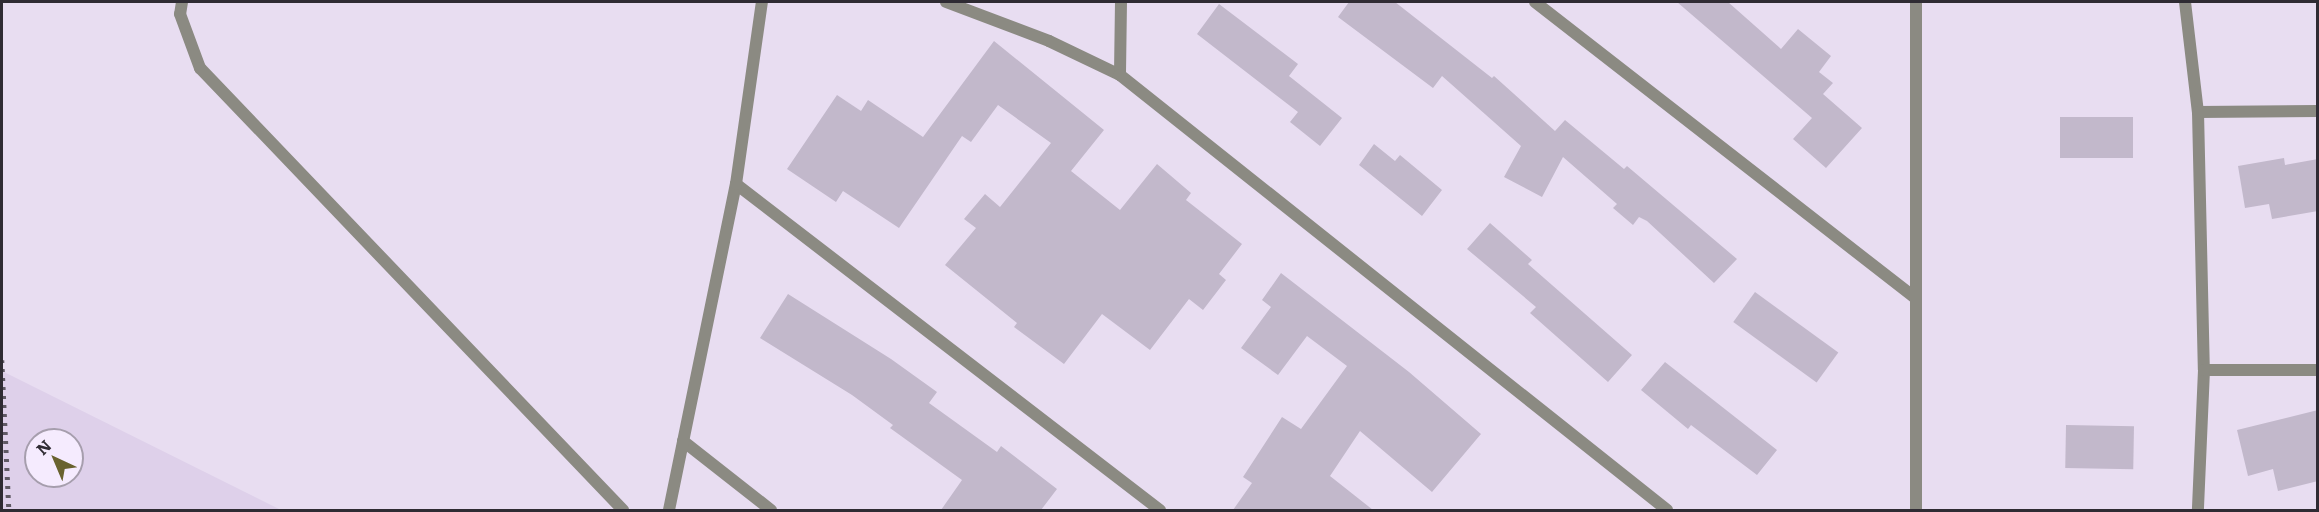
<!DOCTYPE html>
<html>
<head>
<meta charset="utf-8">
<style>
	body { margin:0 }
	#map { position:relative; width:2319px; height:512px; overflow:hidden; background:#e8ddf1; font-family:Literata,serif }
	div>[style] { position:absolute }
	.built>* { inset:0; background:#ded0ea }
	.building>* { inset:0; background:#c2b8cb; transform-origin:0 0 }
	.service>* { height:12px; margin:-6px; padding:0 6px; transform-origin:6px; border-radius:6px; background:#8b8a82 }
	.minor>* { height:12px; margin:-6px; padding:0 6px; transform-origin:6px; border-radius:6px; background:#8b8a82 }
	.tertiary>* { height:12px; margin:-6px; padding:0 6px; transform-origin:6px; border-radius:6px; background:#8b8a82 }
	.rail>* { height:4.5px; margin-top:-2.25px; transform-origin:0; background:repeating-linear-gradient(90deg,#5f5964 0 3px,transparent 0 9px) }
	span { translate:-50% -50%; white-space:nowrap; text-align:center; line-height:1.15; -webkit-text-stroke:4.5px #f5ebfe; paint-order:stroke }
	.frame { position:absolute; inset:0; border:3px solid #2f2b33; pointer-events:none }
	.north { position:absolute; left:24px; top:428px; width:60px; height:60px; box-sizing:border-box; background:#f5ebfe; border:2px solid #a69ead; border-radius:50%; rotate:316deg; font-size:16px; font-weight:700; line-height:24px; text-align:center; color:#2f2b33 }
	.north::after { content:''; display:block; margin:auto; width:21px; height:27px; background:#69622f; clip-path:polygon(50% 0,100% 100%,50% 72%,0 100%) }
</style>
</head>
<body>
<div id="map">
	<div class="built">
		<i style="clip-path:polygon(evenodd,2px 371px,281px 510px,2px 510px,2px 371px,36px 440px,72px 440px,72px 476px,36px 476px,36px 440px)"></i>
	</div>
	<div class="building">
		<i style="clip-path:polygon(1349px 2px,1395px 2px,1492px 78px,1494px 76px,1555px 131px,1565px 120px,1624px 169px,1627px 166px,1737px 259px,1714px 283px,1647px 221px,1639px 217px,1633px 225px,1613px 208px,1617px 204px,1563px 157px,1542px 197px,1504px 177px,1521px 146px,1442px 76px,1433px 88px,1338px 17px)"></i>
		<i style="clip-path:polygon(1677px 2px,1728px 2px,1781px 49px,1798px 29px,1831px 56px,1819px 72px,1833px 83px,1823px 94px,1862px 128px,1826px 168px,1793px 139px,1812px 118px)"></i>
		<i style="clip-path:polygon(1219px 4px,1298px 64px,1289px 76px,1342px 118px,1320px 146px,1290px 122px,1298px 112px,1197px 34px)"></i>
		<i style="clip-path:polygon(994px 41px,1104px 130px,1071px 171px,1120px 210px,1157px 164px,1191px 193px,1186px 200px,1242px 244px,1219px 274px,1226px 280px,1203px 310px,1189px 299px,1150px 350px,1102px 314px,1064px 364px,1014px 327px,1017px 323px,945px 265px,976px 228px,964px 219px,985px 194px,1000px 207px,1051px 143px,998px 105px,971px 142px,962px 136px,899px 228px,843px 191px,836px 202px,787px 169px,837px 95px,861px 111px,868px 100px,923px 137px)"></i>
		<i style="left:2060px;top:117px;width:73px;height:41px"></i>
		<i style="clip-path:polygon(1374px 144px,1395px 161px,1400px 155px,1442px 190px,1422px 216px,1359px 165px)"></i>
		<i style="clip-path:polygon(2284px 158px,2285px 165px,2318px 159px,2318px 211px,2272px 219px,2269px 204px,2245px 208px,2238px 166px)"></i>
		<i style="clip-path:polygon(1490px 223px,1532px 260px,1528px 264px,1632px 355px,1608px 382px,1530px 313px,1536px 307px,1467px 249px)"></i>
		<i style="clip-path:polygon(1281px 273px,1409px 372px,1481px 434px,1432px 492px,1360px 431px,1330px 476px,1373px 510px,1233px 510px,1252px 483px,1243px 477px,1282px 417px,1301px 429px,1347px 366px,1307px 336px,1278px 375px,1241px 348px,1271px 307px,1262px 300px)"></i>
		<i style="left:1755px;top:292px;width:103px;height:37px;rotate:36deg"></i>
		<i style="clip-path:polygon(788px 294px,891px 359px,937px 392px,929px 403px,997px 452px,1001px 446px,1057px 489px,1041px 510px,941px 510px,962px 480px,890px 428px,893px 425px,852px 395px,760px 338px)"></i>
		<i style="clip-path:polygon(1665px 362px,1777px 450px,1757px 475px,1691px 425px,1688px 429px,1641px 390px)"></i>
		<i style="clip-path:polygon(2318px 410px,2318px 481px,2278px 491px,2273px 469px,2248px 476px,2237px 430px)"></i>
		<i style="left:2066px;top:425px;width:68px;height:43px;rotate:1deg"></i>
	</div>
	<div class="service">
		<i style="left:182px;top:2px;width:12px;rotate:99deg"></i>
		<i style="left:180px;top:14px;width:58px;rotate:69.7deg"></i>
		<i style="left:200px;top:68px;width:612px;rotate:46.26deg"></i>
	</div>
	<div class="minor">
		<i style="left:946px;top:2px;width:110px;rotate:20.7deg"></i>
		<i style="left:1049px;top:41px;width:79px;rotate:25.6deg"></i>
		<i style="left:1121px;top:2px;width:73px;rotate:90.8deg"></i>
		<i style="left:1120px;top:75px;width:699px;rotate:38.49deg"></i>
		<i style="left:1535px;top:2px;width:482px;rotate:37.9deg"></i>
		<i style="left:1916px;top:2px;width:508px;rotate:90deg"></i>
		<i style="left:2185px;top:2px;width:111px;rotate:83.3deg"></i>
		<i style="left:2198px;top:112px;width:258px;rotate:88.7deg"></i>
		<i style="left:2204px;top:370px;width:140px;rotate:92.5deg"></i>
		<i style="left:2198px;top:112px;width:120px;rotate:-0.5deg"></i>
		<i style="left:736px;top:184px;width:535px;rotate:37.56deg"></i>
		<i style="left:2204px;top:370px;width:114px"></i>
		<i style="left:683px;top:441px;width:112px;rotate:38.1deg"></i>
	</div>
	<div class="tertiary">
		<i style="left:669px;top:510px;width:333px;rotate:-78.4deg"></i>
		<i style="left:736px;top:184px;width:184px;rotate:-81.9deg"></i>
	</div>
	<div class="rail">
		<i style="left:2px;top:360px;width:150px;rotate:87.3deg"></i>
	</div>
	<div class="frame"></div>
	<div class="north">N</div>
</div>
</body>
</html>
